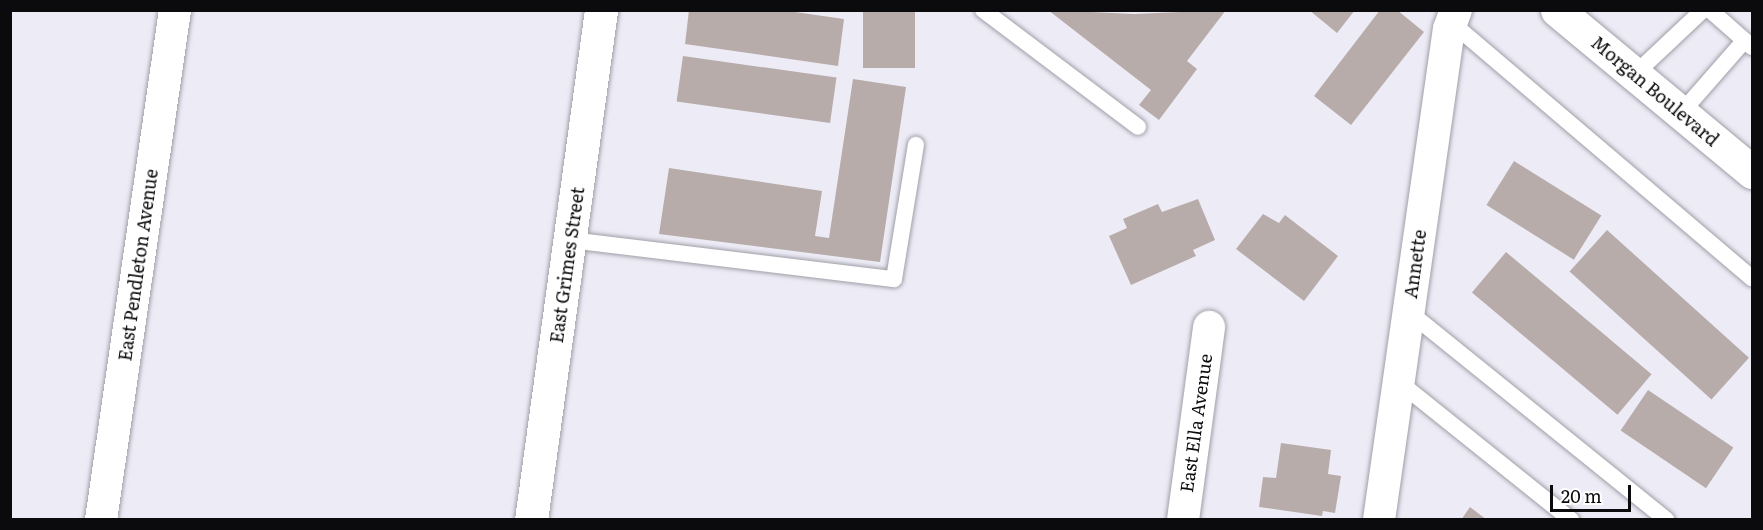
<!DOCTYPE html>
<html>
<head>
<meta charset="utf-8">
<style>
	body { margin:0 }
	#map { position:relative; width:1763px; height:530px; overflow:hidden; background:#edecf6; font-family:Literata,serif }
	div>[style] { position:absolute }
	.building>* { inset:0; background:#b7acaa; transform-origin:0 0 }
	.roads { filter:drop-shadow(0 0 2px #9f9fa8) drop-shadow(0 0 2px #9f9fa8) }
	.service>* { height:16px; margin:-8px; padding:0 8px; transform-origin:8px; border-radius:8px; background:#fff }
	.minor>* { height:32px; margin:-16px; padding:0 16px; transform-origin:16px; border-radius:16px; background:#fff }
	.tertiary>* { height:33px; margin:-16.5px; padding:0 16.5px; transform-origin:16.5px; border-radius:16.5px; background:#fff }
	.secondary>* { height:33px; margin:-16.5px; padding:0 16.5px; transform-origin:16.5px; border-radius:16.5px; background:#fff }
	span { translate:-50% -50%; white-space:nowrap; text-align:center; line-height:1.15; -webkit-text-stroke:4.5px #fff; paint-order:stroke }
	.street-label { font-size:18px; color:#0b0b0e }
	.frame { position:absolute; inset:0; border:12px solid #0b0b0e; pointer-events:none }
	.scale { position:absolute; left:1550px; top:485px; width:81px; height:27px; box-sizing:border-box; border:3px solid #0b0b0e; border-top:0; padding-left:8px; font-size:18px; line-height:21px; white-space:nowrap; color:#0b0b0e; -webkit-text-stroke:4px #fff; paint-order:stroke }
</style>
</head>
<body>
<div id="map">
	<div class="building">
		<i style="clip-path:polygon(689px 10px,781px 10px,844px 19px,838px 66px,685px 44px)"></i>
		<i style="left:863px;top:10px;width:52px;height:58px"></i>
		<i style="clip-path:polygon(1048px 10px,1134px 14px,1226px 10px,1187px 61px,1197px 69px,1159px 120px,1139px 105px,1151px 90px)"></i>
		<i style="clip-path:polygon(1309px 10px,1355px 10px,1337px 33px)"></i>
		<i style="clip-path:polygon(1380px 10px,1397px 10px,1424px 32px,1351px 125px,1314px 96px)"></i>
		<i style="left:683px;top:56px;width:155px;height:46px;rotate:8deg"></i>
		<i style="clip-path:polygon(853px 79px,906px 87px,880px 262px,659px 234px,669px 168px,822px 191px,815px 236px,829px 238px)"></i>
		<i style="left:1514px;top:161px;width:103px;height:52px;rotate:32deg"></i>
		<i style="clip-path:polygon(1198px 199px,1215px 240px,1193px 250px,1196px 256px,1131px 285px,1109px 236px,1127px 228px,1123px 219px,1158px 204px,1162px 212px)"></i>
		<i style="clip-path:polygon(1263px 214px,1279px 223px,1285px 215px,1338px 256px,1304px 301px,1236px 249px)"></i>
		<i style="left:1607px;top:230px;width:191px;height:56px;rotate:42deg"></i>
		<i style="left:1506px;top:252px;width:190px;height:53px;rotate:40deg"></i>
		<i style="left:1648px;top:390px;width:103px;height:49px;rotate:34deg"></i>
		<i style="clip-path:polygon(1281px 443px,1331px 450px,1328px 474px,1341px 476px,1335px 513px,1323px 511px,1322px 516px,1259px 507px,1263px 477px,1276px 478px)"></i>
		<i style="clip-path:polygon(1470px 507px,1487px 520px,1461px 520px)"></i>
	</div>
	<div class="roads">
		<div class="service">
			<i style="left:983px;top:10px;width:194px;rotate:37deg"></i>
			<i style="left:1710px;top:10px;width:56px;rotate:41.4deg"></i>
			<i style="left:1452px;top:23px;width:394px;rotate:40.4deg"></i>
			<i style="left:1635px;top:74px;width:93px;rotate:-43.3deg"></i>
			<i style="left:1681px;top:113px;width:96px;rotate:-48.8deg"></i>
			<i style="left:570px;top:240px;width:326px;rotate:6.9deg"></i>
			<i style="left:894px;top:279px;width:136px;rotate:-80.7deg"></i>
			<i style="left:1409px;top:312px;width:331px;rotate:38.9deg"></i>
			<i style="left:1399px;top:382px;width:221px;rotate:38.7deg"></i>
		</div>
		<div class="minor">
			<i style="left:101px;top:520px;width:515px;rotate:-81.74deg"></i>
			<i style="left:1183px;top:520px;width:195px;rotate:-82.3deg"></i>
			<i style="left:1379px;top:520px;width:496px;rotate:-81.9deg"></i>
			<i style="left:1449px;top:29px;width:20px;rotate:-70deg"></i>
		</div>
		<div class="tertiary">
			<i style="left:531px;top:520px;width:515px;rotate:-82.18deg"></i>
		</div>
		<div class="secondary">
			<i style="left:1557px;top:10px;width:254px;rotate:39.7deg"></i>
		</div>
	</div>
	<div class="street-label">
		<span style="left:1655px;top:91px;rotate:40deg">Morgan Boulevard</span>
		<span style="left:1415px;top:264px;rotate:-82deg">Annette</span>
		<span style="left:138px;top:265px;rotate:-82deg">East Pendleton Avenue</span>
		<span style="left:567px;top:265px;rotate:-82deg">East Grimes Street</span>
		<span style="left:1196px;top:423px;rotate:-82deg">East Ella Avenue</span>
	</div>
	<div class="frame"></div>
	<div class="scale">20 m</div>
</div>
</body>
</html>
